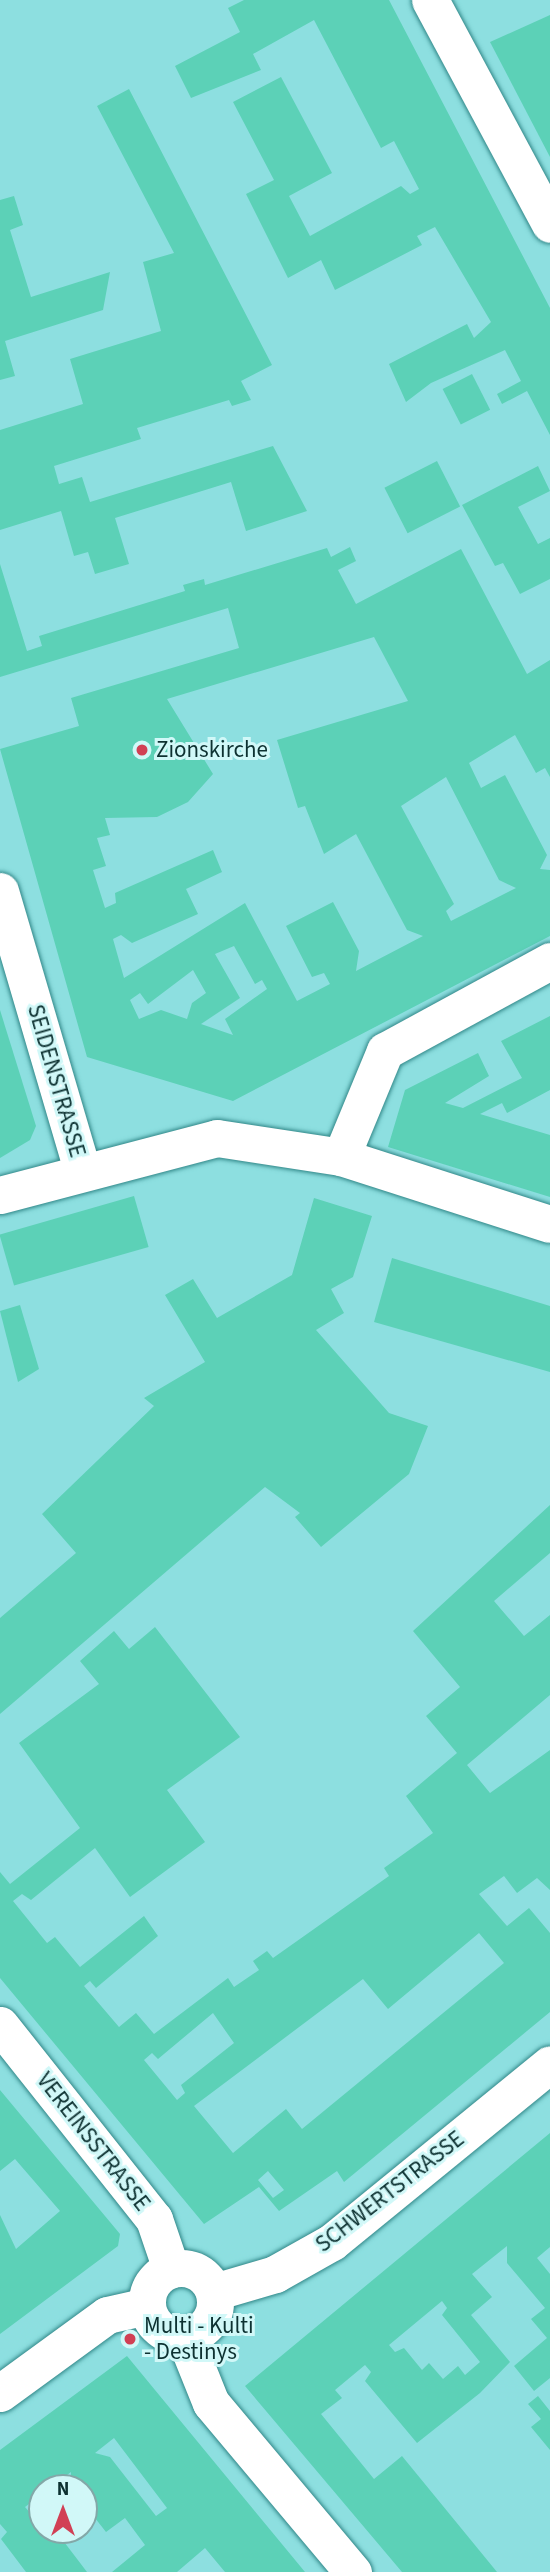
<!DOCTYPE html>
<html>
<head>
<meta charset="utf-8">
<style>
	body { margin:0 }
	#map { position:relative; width:550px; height:2572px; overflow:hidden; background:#8ddfe0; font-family:"Source Sans 3",sans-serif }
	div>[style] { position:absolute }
	.building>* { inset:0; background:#5cd1b7; transform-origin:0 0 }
	.roads { filter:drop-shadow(0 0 2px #318788) drop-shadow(0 0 2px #318788) }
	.minor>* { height:37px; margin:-18.5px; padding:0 18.5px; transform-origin:18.5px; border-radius:18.5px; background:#fff }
	.minor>.ring { margin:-18.5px; padding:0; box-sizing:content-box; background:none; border:37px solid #fff; border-radius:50% }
	.dots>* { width:19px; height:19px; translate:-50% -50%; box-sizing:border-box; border:4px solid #d1f8f8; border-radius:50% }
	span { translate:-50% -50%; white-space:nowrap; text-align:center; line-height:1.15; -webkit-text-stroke:6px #d1f8f8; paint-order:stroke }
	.poi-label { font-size:23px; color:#0d3131 }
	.left { translate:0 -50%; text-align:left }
	.street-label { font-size:23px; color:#0d3131 }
	.north { position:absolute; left:28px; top:2474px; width:70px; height:70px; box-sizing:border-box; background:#d1f8f8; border:2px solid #83a8a8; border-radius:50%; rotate:0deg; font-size:19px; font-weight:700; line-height:28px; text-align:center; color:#0d3131 }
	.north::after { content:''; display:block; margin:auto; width:24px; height:32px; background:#d14055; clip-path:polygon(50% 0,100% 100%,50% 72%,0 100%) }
</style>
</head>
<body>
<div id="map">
	<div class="building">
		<i style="clip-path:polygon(244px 0,389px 0,550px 308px,550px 435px,527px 391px,502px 404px,497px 394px,521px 381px,505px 350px,431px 383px,406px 402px,389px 364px,467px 324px,474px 338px,491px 322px,435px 227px,417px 236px,422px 245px,335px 290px,321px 260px,288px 278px,246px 194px,274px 180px,233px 102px,281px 77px,332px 173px,289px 196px,310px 236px,401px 186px,410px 194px,419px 189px,394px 141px,381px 148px,314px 20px,253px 54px,261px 70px,191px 98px,175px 66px,240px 32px,228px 8px)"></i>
		<i style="clip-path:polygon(550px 15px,550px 157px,490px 42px)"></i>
		<i style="clip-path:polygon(129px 89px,272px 365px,241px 381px,251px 400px,232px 406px,229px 400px,137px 428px,141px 439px,54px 466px,59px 484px,82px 477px,90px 502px,273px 446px,307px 511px,246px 531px,231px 482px,115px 518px,129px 564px,95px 574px,88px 552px,74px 556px,61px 511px,0 530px,0 430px,83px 404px,70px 359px,161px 331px,143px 262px,174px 253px,97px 106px)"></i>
		<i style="clip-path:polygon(14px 196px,23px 225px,10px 230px,31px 297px,110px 272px,103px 310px,5px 341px,15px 376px,0 380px,0 200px)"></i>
		<i style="left:472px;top:374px;width:40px;height:33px;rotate:63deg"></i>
		<i style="left:437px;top:461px;width:51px;height:59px;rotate:63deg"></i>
		<i style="clip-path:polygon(538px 466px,550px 491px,518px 507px,538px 544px,550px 538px,550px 579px,520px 594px,503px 563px,495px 566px,462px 505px)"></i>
		<i style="clip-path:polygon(evenodd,350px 547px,356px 561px,338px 570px,356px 604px,461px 549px,527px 674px,550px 660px,550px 777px,545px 768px,536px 773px,515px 735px,469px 763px,481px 788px,505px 775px,547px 855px,540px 869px,550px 870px,550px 936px,233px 1101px,87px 1057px,0 749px,79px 726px,71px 698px,239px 648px,228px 608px,0 677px,0 564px,27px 651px,42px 646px,39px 636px,185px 591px,183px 585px,204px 579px,205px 585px,327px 548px,331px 557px,350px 547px,374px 637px,408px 701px,277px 740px,298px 808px,305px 806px,324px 854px,356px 834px,407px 930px,423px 936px,356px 971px,359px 951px,333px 902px,286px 926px,312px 977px,324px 973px,330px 984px,297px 1001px,245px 903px,124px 978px,113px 939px,121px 935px,132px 943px,198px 914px,186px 889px,222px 872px,213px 850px,115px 893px,116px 903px,105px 908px,93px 870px,106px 866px,97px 838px,110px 835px,105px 818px,157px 817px,188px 802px,213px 774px,167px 699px,374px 637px,350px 547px,446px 777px,499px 880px,516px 888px,451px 921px,446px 911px,454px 904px,401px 806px,446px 777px,350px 547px,234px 946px,255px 984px,262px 980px,267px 989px,225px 1019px,233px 1035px,201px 1024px,240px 998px,215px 954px,234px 946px,350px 547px,193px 970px,206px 993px,192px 1003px,187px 1019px,161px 1010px,139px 1019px,130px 1000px,140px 993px,148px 1004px,193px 970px)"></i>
		<i style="clip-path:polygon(0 1010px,36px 1126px,30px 1140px,0 1158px)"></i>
		<i style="clip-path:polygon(550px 1016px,550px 1090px,507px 1113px,502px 1103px,480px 1114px,550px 1135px,550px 1197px,388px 1147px,405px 1090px,478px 1053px,489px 1076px,445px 1103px,463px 1108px,522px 1078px,501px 1041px)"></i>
		<i style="left:134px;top:1196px;width:53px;height:140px;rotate:74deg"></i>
		<i style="clip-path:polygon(314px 1198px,372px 1216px,353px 1277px,331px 1289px,344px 1313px,316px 1330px,389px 1413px,428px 1426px,409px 1474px,321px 1547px,295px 1517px,300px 1513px,265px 1487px,0 1714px,0 1618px,76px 1553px,42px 1514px,154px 1406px,144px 1398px,205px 1362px,165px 1295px,193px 1279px,217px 1318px,292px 1275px)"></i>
		<i style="clip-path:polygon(392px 1258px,550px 1306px,550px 1372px,374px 1322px)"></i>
		<i style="clip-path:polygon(20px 1305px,39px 1369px,18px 1382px,0 1311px)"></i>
		<i style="clip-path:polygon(evenodd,550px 1505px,550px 1553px,494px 1601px,524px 1636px,550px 1615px,550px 1695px,467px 1765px,490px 1793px,550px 1750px,550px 1890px,537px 1878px,517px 1893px,504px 1876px,479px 1894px,507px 1926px,529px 1908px,550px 1933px,550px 2012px,344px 2182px,337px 2171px,279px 2211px,259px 2187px,204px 2224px,0 1978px,0 1872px,10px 1884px,80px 1828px,19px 1743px,99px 1684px,80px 1661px,114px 1631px,129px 1649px,155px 1627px,240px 1737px,167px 1790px,205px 1842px,130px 1897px,95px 1848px,31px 1900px,22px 1894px,13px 1901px,47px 1943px,55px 1937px,80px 1967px,144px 1916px,158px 1936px,96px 1988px,90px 1981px,84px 1986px,119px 2027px,136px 2013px,154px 2034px,228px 1978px,234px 1987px,259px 1970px,253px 1961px,267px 1951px,273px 1958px,389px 1876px,384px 1868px,433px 1833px,406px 1796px,457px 1753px,426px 1716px,460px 1687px,413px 1631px,550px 1505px,479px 1933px,504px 1963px,302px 2129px,286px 2109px,233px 2153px,194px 2106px,363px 1979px,388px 2009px,479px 1933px,550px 1505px,213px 2013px,234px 2043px,181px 2085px,185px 2093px,177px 2100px,144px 2060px,152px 2053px,158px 2059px,213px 2013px,550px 1505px,268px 2171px,284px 2190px,273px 2198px,258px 2180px,268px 2171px)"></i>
		<i style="clip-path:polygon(0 2090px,120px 2234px,118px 2246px,0 2334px,0 2215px,16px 2249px,60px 2211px,15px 2159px,0 2171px)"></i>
		<i style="clip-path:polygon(evenodd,550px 2133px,550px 2247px,537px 2258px,550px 2274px,550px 2378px,534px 2391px,514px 2366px,547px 2338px,531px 2319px,545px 2308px,507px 2263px,507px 2246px,472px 2274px,492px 2297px,471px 2315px,510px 2362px,480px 2393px,417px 2443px,365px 2381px,371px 2372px,365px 2365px,335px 2390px,342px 2398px,321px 2414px,374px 2479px,402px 2456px,497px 2572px,402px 2572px,245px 2386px,550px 2133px,442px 2301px,447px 2308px,442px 2315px,480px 2362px,465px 2375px,458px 2366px,443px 2379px,429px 2363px,422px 2370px,404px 2348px,395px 2352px,389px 2345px,442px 2301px)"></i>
		<i style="clip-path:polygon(evenodd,127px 2356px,253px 2509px,305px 2572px,225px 2572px,205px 2548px,177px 2572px,112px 2572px,145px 2545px,125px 2518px,106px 2532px,84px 2504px,84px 2488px,70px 2486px,71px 2472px,25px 2507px,32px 2515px,42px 2512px,42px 2530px,55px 2530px,87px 2572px,26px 2572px,1px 2539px,7px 2532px,0 2524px,0 2450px,127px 2356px,114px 2438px,167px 2508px,156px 2516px,110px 2457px,95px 2453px,114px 2438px)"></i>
		<i style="clip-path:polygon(538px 2396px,550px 2411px,550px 2450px,531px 2427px,541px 2419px,528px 2404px)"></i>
	</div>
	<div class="roads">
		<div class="minor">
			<i style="left:430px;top:0;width:254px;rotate:61.8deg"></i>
			<i style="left:0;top:891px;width:291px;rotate:73.6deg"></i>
			<i style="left:341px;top:1157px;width:115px;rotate:-67.5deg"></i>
			<i style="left:385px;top:1051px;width:188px;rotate:-28.6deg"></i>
			<i style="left:0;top:1195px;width:224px;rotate:-14.7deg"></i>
			<i style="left:217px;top:1138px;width:125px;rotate:8.7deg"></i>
			<i style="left:341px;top:1157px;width:219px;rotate:17.8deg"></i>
			<i style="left:0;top:2025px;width:248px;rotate:51.6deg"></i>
			<i style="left:154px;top:2219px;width:53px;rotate:71.2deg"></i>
			<i class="ring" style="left:147px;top:2268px;width:31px;height:31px"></i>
			<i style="left:214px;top:2292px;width:64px;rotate:-16.4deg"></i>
			<i style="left:275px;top:2274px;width:65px;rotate:-29.3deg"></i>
			<i style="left:332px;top:2242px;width:281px;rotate:-39.2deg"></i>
			<i style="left:184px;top:2336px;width:72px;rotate:68.1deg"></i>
			<i style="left:211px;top:2403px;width:221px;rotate:50deg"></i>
			<i style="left:0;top:2393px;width:132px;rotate:-36.1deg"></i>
			<i style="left:107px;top:2315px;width:41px;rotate:-12.7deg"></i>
		</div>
	</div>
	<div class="dots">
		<i style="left:142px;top:750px;background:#d14055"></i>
		<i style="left:130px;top:2339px;background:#d14055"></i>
	</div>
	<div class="poi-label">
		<span class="left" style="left:156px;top:750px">Zionskirche</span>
		<span class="left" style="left:144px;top:2339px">Multi - Kulti<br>- Destinys</span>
	</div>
	<div class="street-label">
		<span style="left:56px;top:1081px;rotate:74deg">SEIDENSTRASSE</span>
		<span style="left:93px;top:2142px;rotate:52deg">VEREINSSTRASSE</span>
		<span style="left:390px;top:2192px;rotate:-38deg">SCHWERTSTRASSE</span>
	</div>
	<div class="north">N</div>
</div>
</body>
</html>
